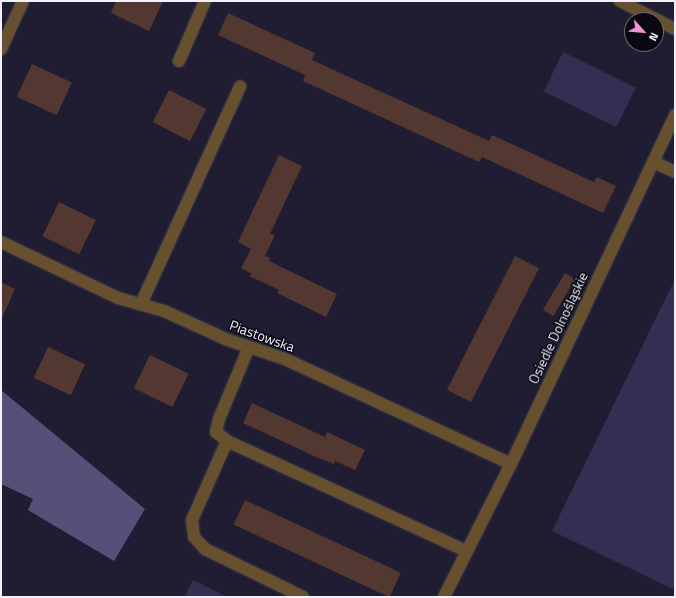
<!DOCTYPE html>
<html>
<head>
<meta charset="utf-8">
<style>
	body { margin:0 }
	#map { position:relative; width:676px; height:598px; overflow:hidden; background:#201c31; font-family:"Titillium Web",sans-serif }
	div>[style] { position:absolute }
	.green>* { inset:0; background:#362d52; transform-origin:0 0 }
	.forest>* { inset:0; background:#584f79 }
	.building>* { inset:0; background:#523831; transform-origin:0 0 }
	.roads { filter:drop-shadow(0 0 1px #3d3a4e) drop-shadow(0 0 1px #3d3a4e) }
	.minor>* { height:12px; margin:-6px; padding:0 6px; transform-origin:6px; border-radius:6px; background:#66502e }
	span { translate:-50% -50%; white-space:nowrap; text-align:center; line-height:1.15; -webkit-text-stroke:3px #0a0811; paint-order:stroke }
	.street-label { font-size:14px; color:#f2f0ff }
	.frame { position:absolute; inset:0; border:2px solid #f2f0ff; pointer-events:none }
	.north { position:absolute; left:624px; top:12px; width:40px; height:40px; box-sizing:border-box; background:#0a0811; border:1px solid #676570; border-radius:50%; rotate:117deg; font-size:11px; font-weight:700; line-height:16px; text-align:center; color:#f2f0ff }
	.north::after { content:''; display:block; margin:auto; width:14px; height:18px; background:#f391d5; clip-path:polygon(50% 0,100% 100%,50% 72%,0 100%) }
</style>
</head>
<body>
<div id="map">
	<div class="green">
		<i style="left:563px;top:52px;width:81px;height:44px;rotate:26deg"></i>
		<i style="clip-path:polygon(675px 279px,675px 590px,552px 531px)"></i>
		<i style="clip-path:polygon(193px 580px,227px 597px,184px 597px)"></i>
	</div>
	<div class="forest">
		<i style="clip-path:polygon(1px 390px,145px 509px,114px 561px,28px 510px,33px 499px,1px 484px)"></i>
	</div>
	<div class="building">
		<i style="clip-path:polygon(116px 1px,163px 1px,149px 31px,111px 13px)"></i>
		<i style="clip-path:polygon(228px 13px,315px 53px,312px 60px,489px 141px,492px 135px,594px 182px,597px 177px,616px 186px,603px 213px,482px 157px,479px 162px,303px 81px,305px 75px,218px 35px)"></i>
		<i style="left:32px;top:64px;width:44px;height:36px;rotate:25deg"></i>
		<i style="left:169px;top:90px;width:42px;height:36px;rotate:27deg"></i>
		<i style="clip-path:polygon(279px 155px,302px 166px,270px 234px,275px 235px,265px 256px,270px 258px,269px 261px,337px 294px,326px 317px,277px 293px,279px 290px,249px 276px,252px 274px,241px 268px,251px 249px,238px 242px)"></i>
		<i style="left:59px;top:202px;width:41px;height:38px;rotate:26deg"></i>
		<i style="left:515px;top:256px;width:27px;height:150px;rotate:27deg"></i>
		<i style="left:565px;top:273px;width:12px;height:43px;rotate:31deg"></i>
		<i style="clip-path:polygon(1px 282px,15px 289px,1px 320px)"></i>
		<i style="left:48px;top:347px;width:41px;height:34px;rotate:25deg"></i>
		<i style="left:150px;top:355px;width:43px;height:37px;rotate:26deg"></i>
		<i style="clip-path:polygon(252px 403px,325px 437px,327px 432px,365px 450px,355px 470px,335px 461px,334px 464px,316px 457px,243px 423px)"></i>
		<i style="left:245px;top:500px;width:172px;height:27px;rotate:25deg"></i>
	</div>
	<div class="roads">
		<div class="minor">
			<i style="left:620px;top:1px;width:62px;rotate:27deg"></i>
			<i style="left:1px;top:49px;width:53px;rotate:-65.4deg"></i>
			<i style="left:179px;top:61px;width:65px;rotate:-66.6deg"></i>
			<i style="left:653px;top:162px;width:24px;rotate:24deg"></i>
			<i style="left:1px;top:242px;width:130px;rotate:25.6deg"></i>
			<i style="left:118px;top:298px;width:48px;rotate:15.8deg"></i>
			<i style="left:164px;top:311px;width:70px;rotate:24.4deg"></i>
			<i style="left:228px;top:340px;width:60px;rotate:18.4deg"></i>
			<i style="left:285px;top:359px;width:249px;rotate:24.9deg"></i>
			<i style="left:141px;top:304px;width:239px;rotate:-65.5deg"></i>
			<i style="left:249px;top:347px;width:78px;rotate:112.6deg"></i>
			<i style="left:219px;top:419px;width:13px;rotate:103deg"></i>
			<i style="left:216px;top:432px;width:14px;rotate:39deg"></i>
			<i style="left:227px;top:441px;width:263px;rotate:24.7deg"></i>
			<i style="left:227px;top:441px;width:86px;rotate:113.9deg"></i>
			<i style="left:192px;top:520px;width:17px;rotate:83deg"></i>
			<i style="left:194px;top:537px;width:16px;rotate:47deg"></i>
			<i style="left:205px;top:549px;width:109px;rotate:26.1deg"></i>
			<i style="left:444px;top:597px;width:149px;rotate:-63.3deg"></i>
			<i style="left:511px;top:464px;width:386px;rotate:-64.8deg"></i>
		</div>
	</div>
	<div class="street-label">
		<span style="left:558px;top:328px;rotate:-65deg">Osiedle Dolnośląskie</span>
		<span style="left:262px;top:336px;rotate:20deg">Piastowska</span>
	</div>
	<div class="frame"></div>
	<div class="north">N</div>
</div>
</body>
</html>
